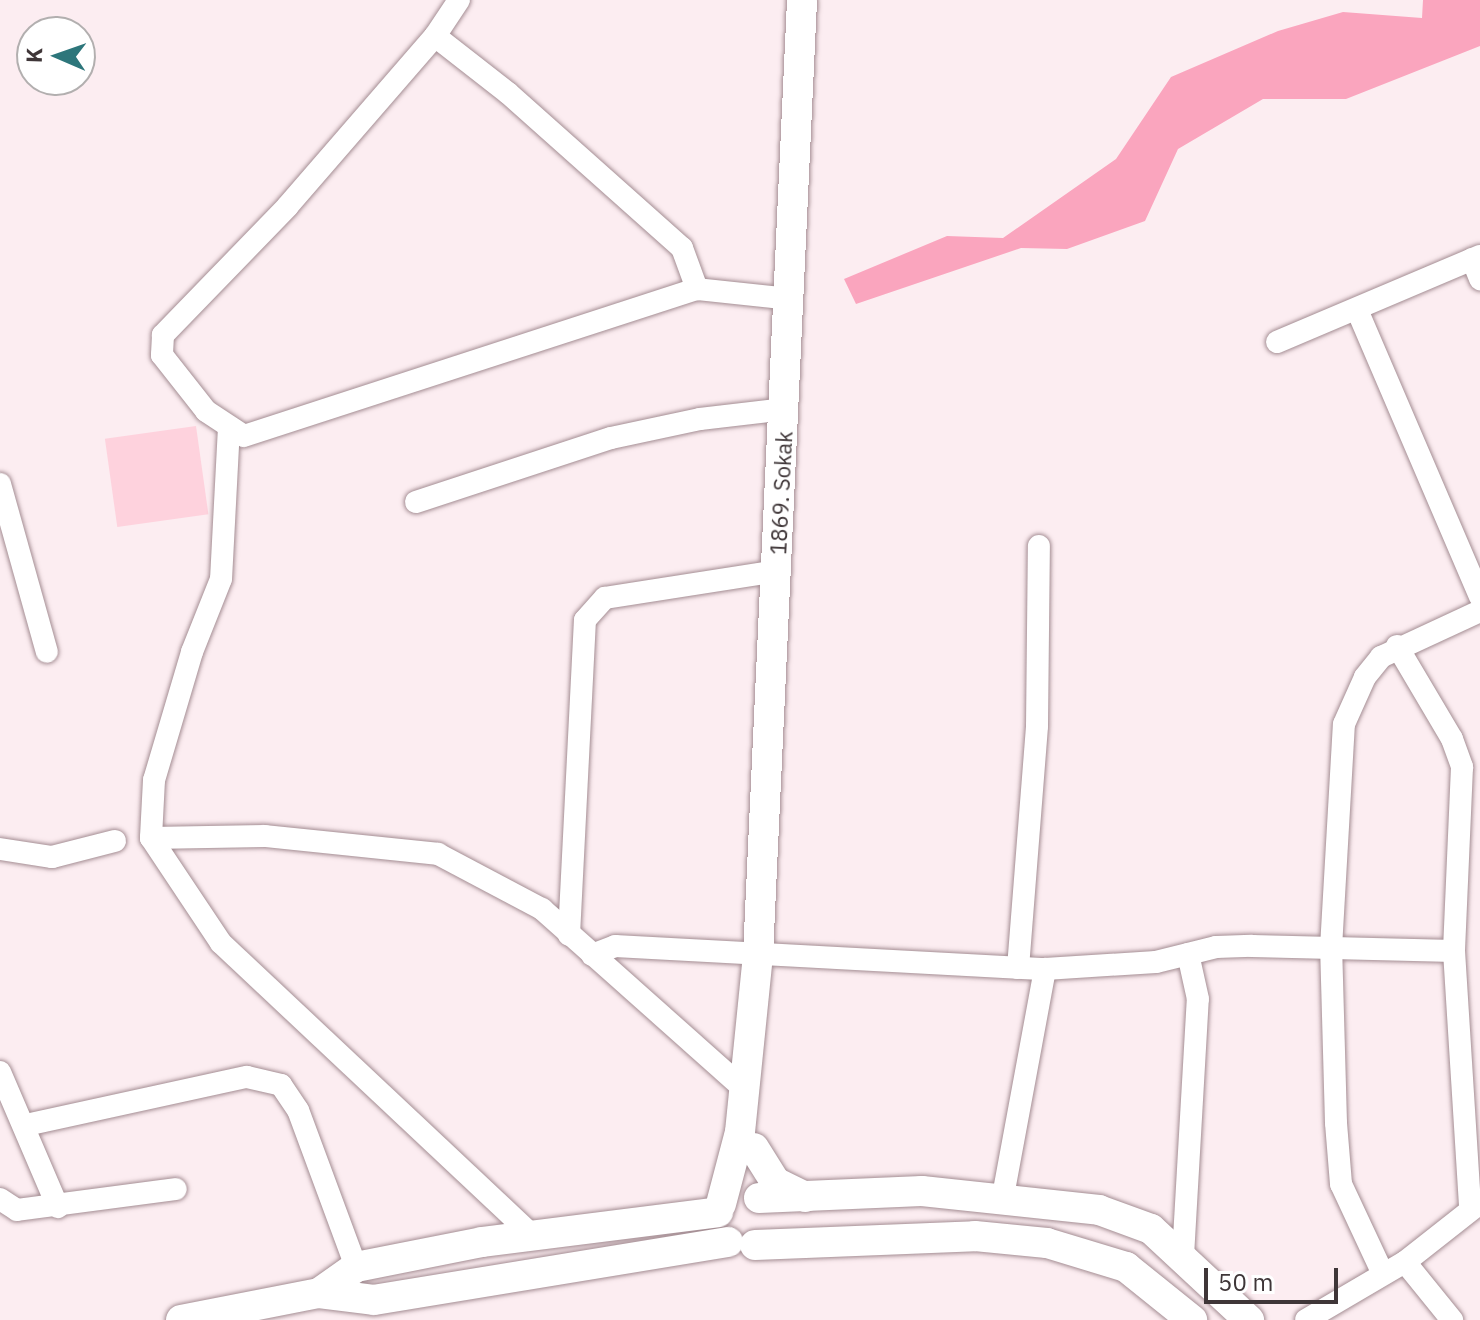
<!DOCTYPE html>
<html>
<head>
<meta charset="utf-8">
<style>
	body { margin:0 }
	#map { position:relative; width:1480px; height:1320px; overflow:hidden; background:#fcedf1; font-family:"IBM Plex Sans",sans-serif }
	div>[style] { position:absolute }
	.green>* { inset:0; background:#fed2dd; transform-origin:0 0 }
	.forest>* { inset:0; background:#faa5be }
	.roads { filter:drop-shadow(0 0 2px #a48d93) drop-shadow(0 0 2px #a48d93) }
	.street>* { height:22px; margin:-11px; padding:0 11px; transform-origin:11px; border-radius:11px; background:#fff }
	.secondary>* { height:30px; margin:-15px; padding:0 15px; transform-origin:15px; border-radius:15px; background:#fff }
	span { translate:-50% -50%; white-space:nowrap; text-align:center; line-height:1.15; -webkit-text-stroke:7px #fff; paint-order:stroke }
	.street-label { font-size:22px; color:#3f3638 }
	.north { position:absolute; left:16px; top:16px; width:80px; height:80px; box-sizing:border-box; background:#fff; border:2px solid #b2afaf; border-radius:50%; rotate:272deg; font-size:22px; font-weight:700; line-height:32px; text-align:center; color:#3f3638 }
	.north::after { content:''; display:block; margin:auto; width:28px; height:36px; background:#2d767b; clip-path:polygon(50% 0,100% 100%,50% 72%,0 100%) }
	.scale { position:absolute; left:1204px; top:1268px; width:134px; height:36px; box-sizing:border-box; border:4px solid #3f3638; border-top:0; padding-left:10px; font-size:24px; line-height:28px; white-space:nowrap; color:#3f3638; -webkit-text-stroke:6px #fff; paint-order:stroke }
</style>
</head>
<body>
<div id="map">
	<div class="green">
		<i style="left:196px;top:426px;width:89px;height:92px;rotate:82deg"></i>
	</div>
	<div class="forest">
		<i style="clip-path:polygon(1423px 0,1480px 0,1480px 46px,1346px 99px,1263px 99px,1178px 149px,1145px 221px,1067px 249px,1021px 248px,856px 304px,844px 279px,947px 236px,1003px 238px,1116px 159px,1171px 77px,1278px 31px,1343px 12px,1422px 18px)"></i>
	</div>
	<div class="roads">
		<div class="street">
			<i style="left:459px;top:0;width:43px;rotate:123.7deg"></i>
			<i style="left:435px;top:36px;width:225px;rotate:130.9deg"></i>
			<i style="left:288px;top:206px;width:180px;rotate:134.1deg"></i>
			<i style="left:163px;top:335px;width:20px;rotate:93deg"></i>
			<i style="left:162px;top:355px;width:71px;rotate:51.8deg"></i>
			<i style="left:206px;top:411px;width:45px;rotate:33.3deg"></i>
			<i style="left:244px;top:436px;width:476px;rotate:-18deg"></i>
			<i style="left:697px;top:289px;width:94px;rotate:6.1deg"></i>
			<i style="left:435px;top:36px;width:93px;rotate:38deg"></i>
			<i style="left:508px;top:93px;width:233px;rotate:41.7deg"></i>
			<i style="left:682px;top:248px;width:44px;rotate:69.9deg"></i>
			<i style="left:1472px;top:259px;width:22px;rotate:68deg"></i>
			<i style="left:1358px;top:312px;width:310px;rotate:66.8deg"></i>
			<i style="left:1277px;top:342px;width:220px;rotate:-23deg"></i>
			<i style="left:229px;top:427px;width:152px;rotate:93deg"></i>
			<i style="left:221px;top:579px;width:79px;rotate:111.7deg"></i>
			<i style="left:192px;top:652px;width:134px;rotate:106.5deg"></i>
			<i style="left:154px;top:780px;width:58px;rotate:93deg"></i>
			<i style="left:151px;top:838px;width:126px;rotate:56.3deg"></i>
			<i style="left:221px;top:943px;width:429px;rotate:43.2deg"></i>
			<i style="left:0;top:484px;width:174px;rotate:74.4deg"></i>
			<i style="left:416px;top:502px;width:205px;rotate:-18.2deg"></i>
			<i style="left:611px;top:438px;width:91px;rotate:-12.1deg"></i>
			<i style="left:700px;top:419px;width:86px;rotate:-6.7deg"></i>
			<i style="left:1397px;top:646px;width:108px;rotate:59.4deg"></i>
			<i style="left:1452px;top:739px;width:30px;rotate:70deg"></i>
			<i style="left:1462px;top:767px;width:184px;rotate:92.5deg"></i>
			<i style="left:1454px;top:951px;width:257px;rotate:86.4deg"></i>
			<i style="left:151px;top:838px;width:114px;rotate:-1deg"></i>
			<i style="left:265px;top:836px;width:174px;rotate:5.9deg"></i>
			<i style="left:438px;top:854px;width:118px;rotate:27.9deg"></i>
			<i style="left:542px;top:909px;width:272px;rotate:41.7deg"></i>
			<i style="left:0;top:849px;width:53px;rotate:8.7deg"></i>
			<i style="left:52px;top:857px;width:65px;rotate:-14.3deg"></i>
			<i style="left:569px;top:935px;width:315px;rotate:-87.1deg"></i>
			<i style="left:585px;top:620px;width:30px;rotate:-48deg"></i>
			<i style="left:605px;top:598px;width:174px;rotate:-8.9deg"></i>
			<i style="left:592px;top:955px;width:25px;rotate:-21deg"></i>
			<i style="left:615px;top:946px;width:431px;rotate:3.1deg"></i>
			<i style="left:1045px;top:969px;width:111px;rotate:-3.6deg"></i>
			<i style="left:1156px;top:962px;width:62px;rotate:-14deg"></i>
			<i style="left:1216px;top:947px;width:36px;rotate:-2deg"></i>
			<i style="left:1252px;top:946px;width:202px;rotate:1.4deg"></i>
			<i style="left:1018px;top:968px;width:243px;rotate:-85.5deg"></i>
			<i style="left:1037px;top:726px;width:180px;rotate:-89.4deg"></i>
			<i style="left:0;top:1072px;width:147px;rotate:66.8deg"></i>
			<i style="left:26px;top:1125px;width:226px;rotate:-12.3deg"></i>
			<i style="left:247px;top:1077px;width:35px;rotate:13deg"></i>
			<i style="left:281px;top:1085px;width:30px;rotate:56deg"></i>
			<i style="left:298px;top:1110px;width:167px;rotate:69.7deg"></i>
			<i style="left:1003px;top:1196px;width:231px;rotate:-79.5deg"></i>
			<i style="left:0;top:1199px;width:20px;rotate:33deg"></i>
			<i style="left:17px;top:1210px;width:160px;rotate:-7.5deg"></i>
			<i style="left:1183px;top:1256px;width:257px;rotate:-86.7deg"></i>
			<i style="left:1198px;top:999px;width:46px;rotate:-102.5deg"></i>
			<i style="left:1405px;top:1262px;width:75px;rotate:51deg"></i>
			<i style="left:1383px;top:1274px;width:99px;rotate:-115deg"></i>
			<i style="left:1341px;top:1184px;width:61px;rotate:-94.7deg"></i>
			<i style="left:1336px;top:1123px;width:175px;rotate:-91.6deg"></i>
			<i style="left:1331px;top:948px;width:224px;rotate:-86.7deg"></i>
			<i style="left:1344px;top:724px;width:51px;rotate:-65.9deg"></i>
			<i style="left:1365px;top:677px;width:26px;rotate:-51deg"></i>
			<i style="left:1381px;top:657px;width:109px;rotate:-24.9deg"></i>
			<i style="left:1306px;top:1320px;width:115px;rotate:-30.4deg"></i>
			<i style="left:1405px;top:1262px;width:95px;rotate:-38.2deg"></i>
		</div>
		<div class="secondary">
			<i style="left:754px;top:1148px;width:40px;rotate:58deg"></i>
			<i style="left:775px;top:1182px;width:34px;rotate:26deg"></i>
			<i style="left:759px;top:1198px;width:163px;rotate:-2.5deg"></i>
			<i style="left:922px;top:1191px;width:178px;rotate:6.1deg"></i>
			<i style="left:1099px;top:1210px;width:55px;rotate:20.1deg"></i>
			<i style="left:1151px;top:1229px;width:134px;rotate:42.9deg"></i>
			<i style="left:721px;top:1204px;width:74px;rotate:-75.2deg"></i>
			<i style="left:740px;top:1132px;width:178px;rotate:-84.2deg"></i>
			<i style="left:758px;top:955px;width:956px;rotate:-87.36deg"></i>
			<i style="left:755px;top:1245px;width:220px;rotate:-2.3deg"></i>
			<i style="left:975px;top:1236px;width:72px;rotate:5.6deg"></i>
			<i style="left:1047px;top:1243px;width:83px;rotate:16.9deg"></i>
			<i style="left:1126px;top:1267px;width:85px;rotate:38.8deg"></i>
			<i style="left:319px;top:1293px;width:55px;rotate:7.3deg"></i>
			<i style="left:374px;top:1300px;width:359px;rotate:-9.3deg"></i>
			<i style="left:181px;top:1320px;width:141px;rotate:-11.1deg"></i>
			<i style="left:319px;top:1293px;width:45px;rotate:-35.1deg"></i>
			<i style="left:356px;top:1267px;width:128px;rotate:-11.2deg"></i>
			<i style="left:482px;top:1242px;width:238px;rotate:-7.2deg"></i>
		</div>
	</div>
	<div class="street-label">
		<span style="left:781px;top:493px;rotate:-87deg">1869. Sokak</span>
	</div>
	<div class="north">K</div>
	<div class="scale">50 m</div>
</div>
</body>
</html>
